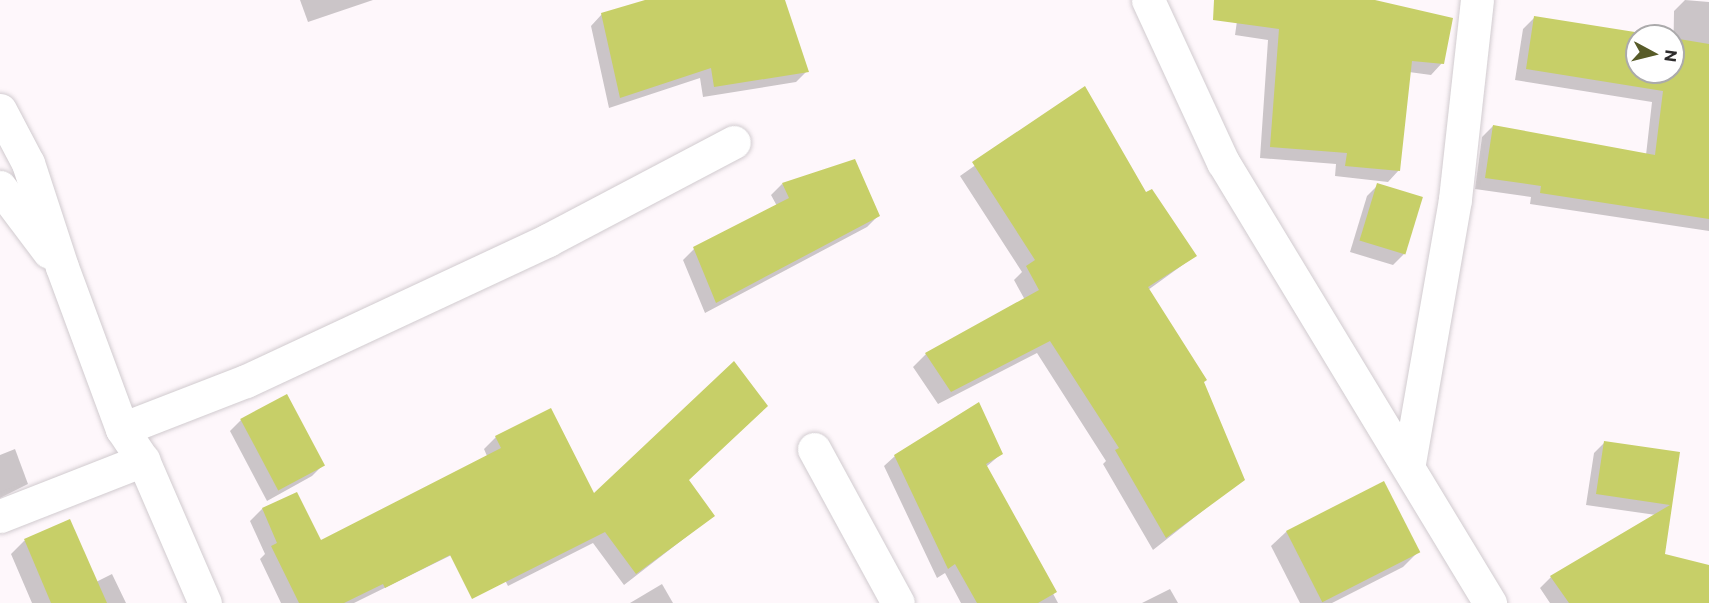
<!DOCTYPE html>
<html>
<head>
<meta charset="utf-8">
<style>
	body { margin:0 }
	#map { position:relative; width:1709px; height:603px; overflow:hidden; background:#fef7fb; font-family:Commissioner,sans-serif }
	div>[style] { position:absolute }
	.shadow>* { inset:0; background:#0003 }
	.building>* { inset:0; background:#c7cf68; transform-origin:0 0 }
	.roads { filter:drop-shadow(0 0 2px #d1cbcf) drop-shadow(0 0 2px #d1cbcf) }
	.minor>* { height:33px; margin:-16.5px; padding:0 16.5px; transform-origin:16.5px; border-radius:16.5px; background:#fff }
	span { translate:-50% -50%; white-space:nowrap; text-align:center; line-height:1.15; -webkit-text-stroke:4.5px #fff; paint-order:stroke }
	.north { position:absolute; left:1625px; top:24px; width:60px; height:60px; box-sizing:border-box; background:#fff; border:2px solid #abaaab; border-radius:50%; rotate:97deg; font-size:16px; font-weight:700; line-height:24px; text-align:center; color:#2d2b2c }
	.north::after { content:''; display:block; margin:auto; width:21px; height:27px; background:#575b28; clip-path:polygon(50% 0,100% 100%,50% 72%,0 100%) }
</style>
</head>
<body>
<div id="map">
	<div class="shadow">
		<i style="clip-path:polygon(300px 0,373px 0,308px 22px)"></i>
		<i style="clip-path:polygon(650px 0,783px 0,807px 71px,796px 82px,703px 97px,700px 78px,609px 108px,591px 26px,602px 14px)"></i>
		<i style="clip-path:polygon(1240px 0,1368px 0,1442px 63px,1431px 75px,1409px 72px,1399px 170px,1388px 182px,1335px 176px,1336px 164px,1260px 158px,1268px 40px,1235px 35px)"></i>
		<i style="clip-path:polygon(1685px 0,1709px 2px,1709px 231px,1530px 204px,1531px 197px,1475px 189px,1482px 137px,1493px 126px,1646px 155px,1652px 102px,1515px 80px,1523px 29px,1534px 18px,1650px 36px,1637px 36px,1637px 72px,1673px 72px,1674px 11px)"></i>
		<i style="clip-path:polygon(1085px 88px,1146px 194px,1195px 256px,1148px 290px,1202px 382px,1243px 479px,1153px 550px,1103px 464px,1106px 461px,1037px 353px,938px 404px,913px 367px,926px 354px,1025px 300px,1014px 280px,1022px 272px,960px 176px)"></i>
		<i style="clip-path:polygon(782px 184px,878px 216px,867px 227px,705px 313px,683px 260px,694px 249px,777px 206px,771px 195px)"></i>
		<i style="clip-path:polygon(1378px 185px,1404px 254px,1393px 265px,1350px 252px,1367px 196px)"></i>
		<i style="clip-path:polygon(241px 420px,323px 465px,312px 476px,267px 501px,230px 431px)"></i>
		<i style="clip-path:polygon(496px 437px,594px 496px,687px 480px,713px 516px,624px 585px,593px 543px,508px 586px,484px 539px,354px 603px,281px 603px,260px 559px,265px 554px,250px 521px,262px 509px,296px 494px,320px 542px,487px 456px,484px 449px)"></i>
		<i style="clip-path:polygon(1605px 442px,1678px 453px,1663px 556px,1709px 566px,1709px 603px,1550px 603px,1540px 588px,1551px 577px,1656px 515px,1586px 505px,1594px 453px)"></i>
		<i style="clip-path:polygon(15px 449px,28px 484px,0 498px,0 455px)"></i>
		<i style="clip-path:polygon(1001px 454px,986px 467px,1058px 603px,961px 603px,945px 573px,937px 578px,884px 466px,895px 456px)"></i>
		<i style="clip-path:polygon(69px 521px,96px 582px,112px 574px,126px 603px,32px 603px,11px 554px,24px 541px)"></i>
		<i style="clip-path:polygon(1286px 532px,1418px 552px,1403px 567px,1332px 603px,1300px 603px,1271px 546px)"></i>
		<i style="clip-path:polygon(662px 584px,673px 603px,630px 603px)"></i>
		<i style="clip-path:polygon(1170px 589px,1178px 603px,1142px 603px)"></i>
	</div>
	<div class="building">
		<i style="clip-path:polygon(645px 0,785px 0,809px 72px,714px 87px,711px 68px,620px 98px,601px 13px)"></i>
		<i style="clip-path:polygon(1214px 0,1375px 0,1453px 18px,1444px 64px,1412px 61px,1400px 171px,1345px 166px,1347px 153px,1270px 147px,1279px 29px,1213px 20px)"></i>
		<i style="clip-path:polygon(1534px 16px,1660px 36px,1637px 36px,1637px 72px,1673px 72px,1673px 38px,1709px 44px,1709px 219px,1540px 193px,1541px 186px,1485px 178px,1493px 125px,1655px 155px,1663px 91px,1526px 69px)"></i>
		<i style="clip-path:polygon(1085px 86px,1146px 192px,1152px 189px,1197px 256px,1148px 287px,1207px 380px,1204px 382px,1245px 480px,1166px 538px,1115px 450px,1119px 448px,1050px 341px,951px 392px,925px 353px,1039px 290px,1026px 266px,1035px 260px,972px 162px)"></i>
		<i style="clip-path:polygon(855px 159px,880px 216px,716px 303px,693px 247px,789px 198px,782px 183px)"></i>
		<i style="left:1377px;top:183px;width:48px;height:60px;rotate:17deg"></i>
		<i style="clip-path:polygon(734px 361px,768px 406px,689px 480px,715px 516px,636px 574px,605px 532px,472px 599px,450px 555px,385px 588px,383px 584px,344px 603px,299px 603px,271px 546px,277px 543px,262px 508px,297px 492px,321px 540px,501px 448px,495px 436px,551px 408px,594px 493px)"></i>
		<i style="left:287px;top:394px;width:81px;height:53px;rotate:62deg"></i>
		<i style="clip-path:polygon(979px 402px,1003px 454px,986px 464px,1057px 592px,1038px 603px,977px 603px,955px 564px,948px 569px,894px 455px)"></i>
		<i style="clip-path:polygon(1604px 441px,1680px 452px,1665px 554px,1709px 565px,1709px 603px,1569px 603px,1550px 576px,1670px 505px,1596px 494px)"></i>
		<i style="left:1384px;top:481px;width:80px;height:110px;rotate:63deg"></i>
		<i style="clip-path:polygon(70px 519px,107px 603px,51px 603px,24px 539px)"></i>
	</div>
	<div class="roads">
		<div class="minor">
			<i style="left:1148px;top:0;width:179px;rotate:65.2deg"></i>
			<i style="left:1223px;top:162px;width:516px;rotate:58.81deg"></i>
			<i style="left:0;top:110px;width:60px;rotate:62.2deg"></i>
			<i style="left:28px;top:163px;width:109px;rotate:71.9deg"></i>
			<i style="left:62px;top:267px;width:173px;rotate:69.7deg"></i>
			<i style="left:122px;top:429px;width:37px;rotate:56deg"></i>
			<i style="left:143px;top:460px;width:156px;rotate:66.6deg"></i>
			<i style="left:0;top:187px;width:81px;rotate:53deg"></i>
			<i style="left:122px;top:429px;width:133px;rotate:-21.2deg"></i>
			<i style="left:246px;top:381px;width:333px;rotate:-25deg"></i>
			<i style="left:548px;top:240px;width:210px;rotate:-27.8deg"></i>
			<i style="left:814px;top:449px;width:175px;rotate:61.4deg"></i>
			<i style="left:1409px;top:463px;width:268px;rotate:-80.1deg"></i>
			<i style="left:1455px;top:199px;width:200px;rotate:-83.7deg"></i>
			<i style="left:0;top:516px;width:154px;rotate:-21.4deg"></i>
		</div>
	</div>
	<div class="north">N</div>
</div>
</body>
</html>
